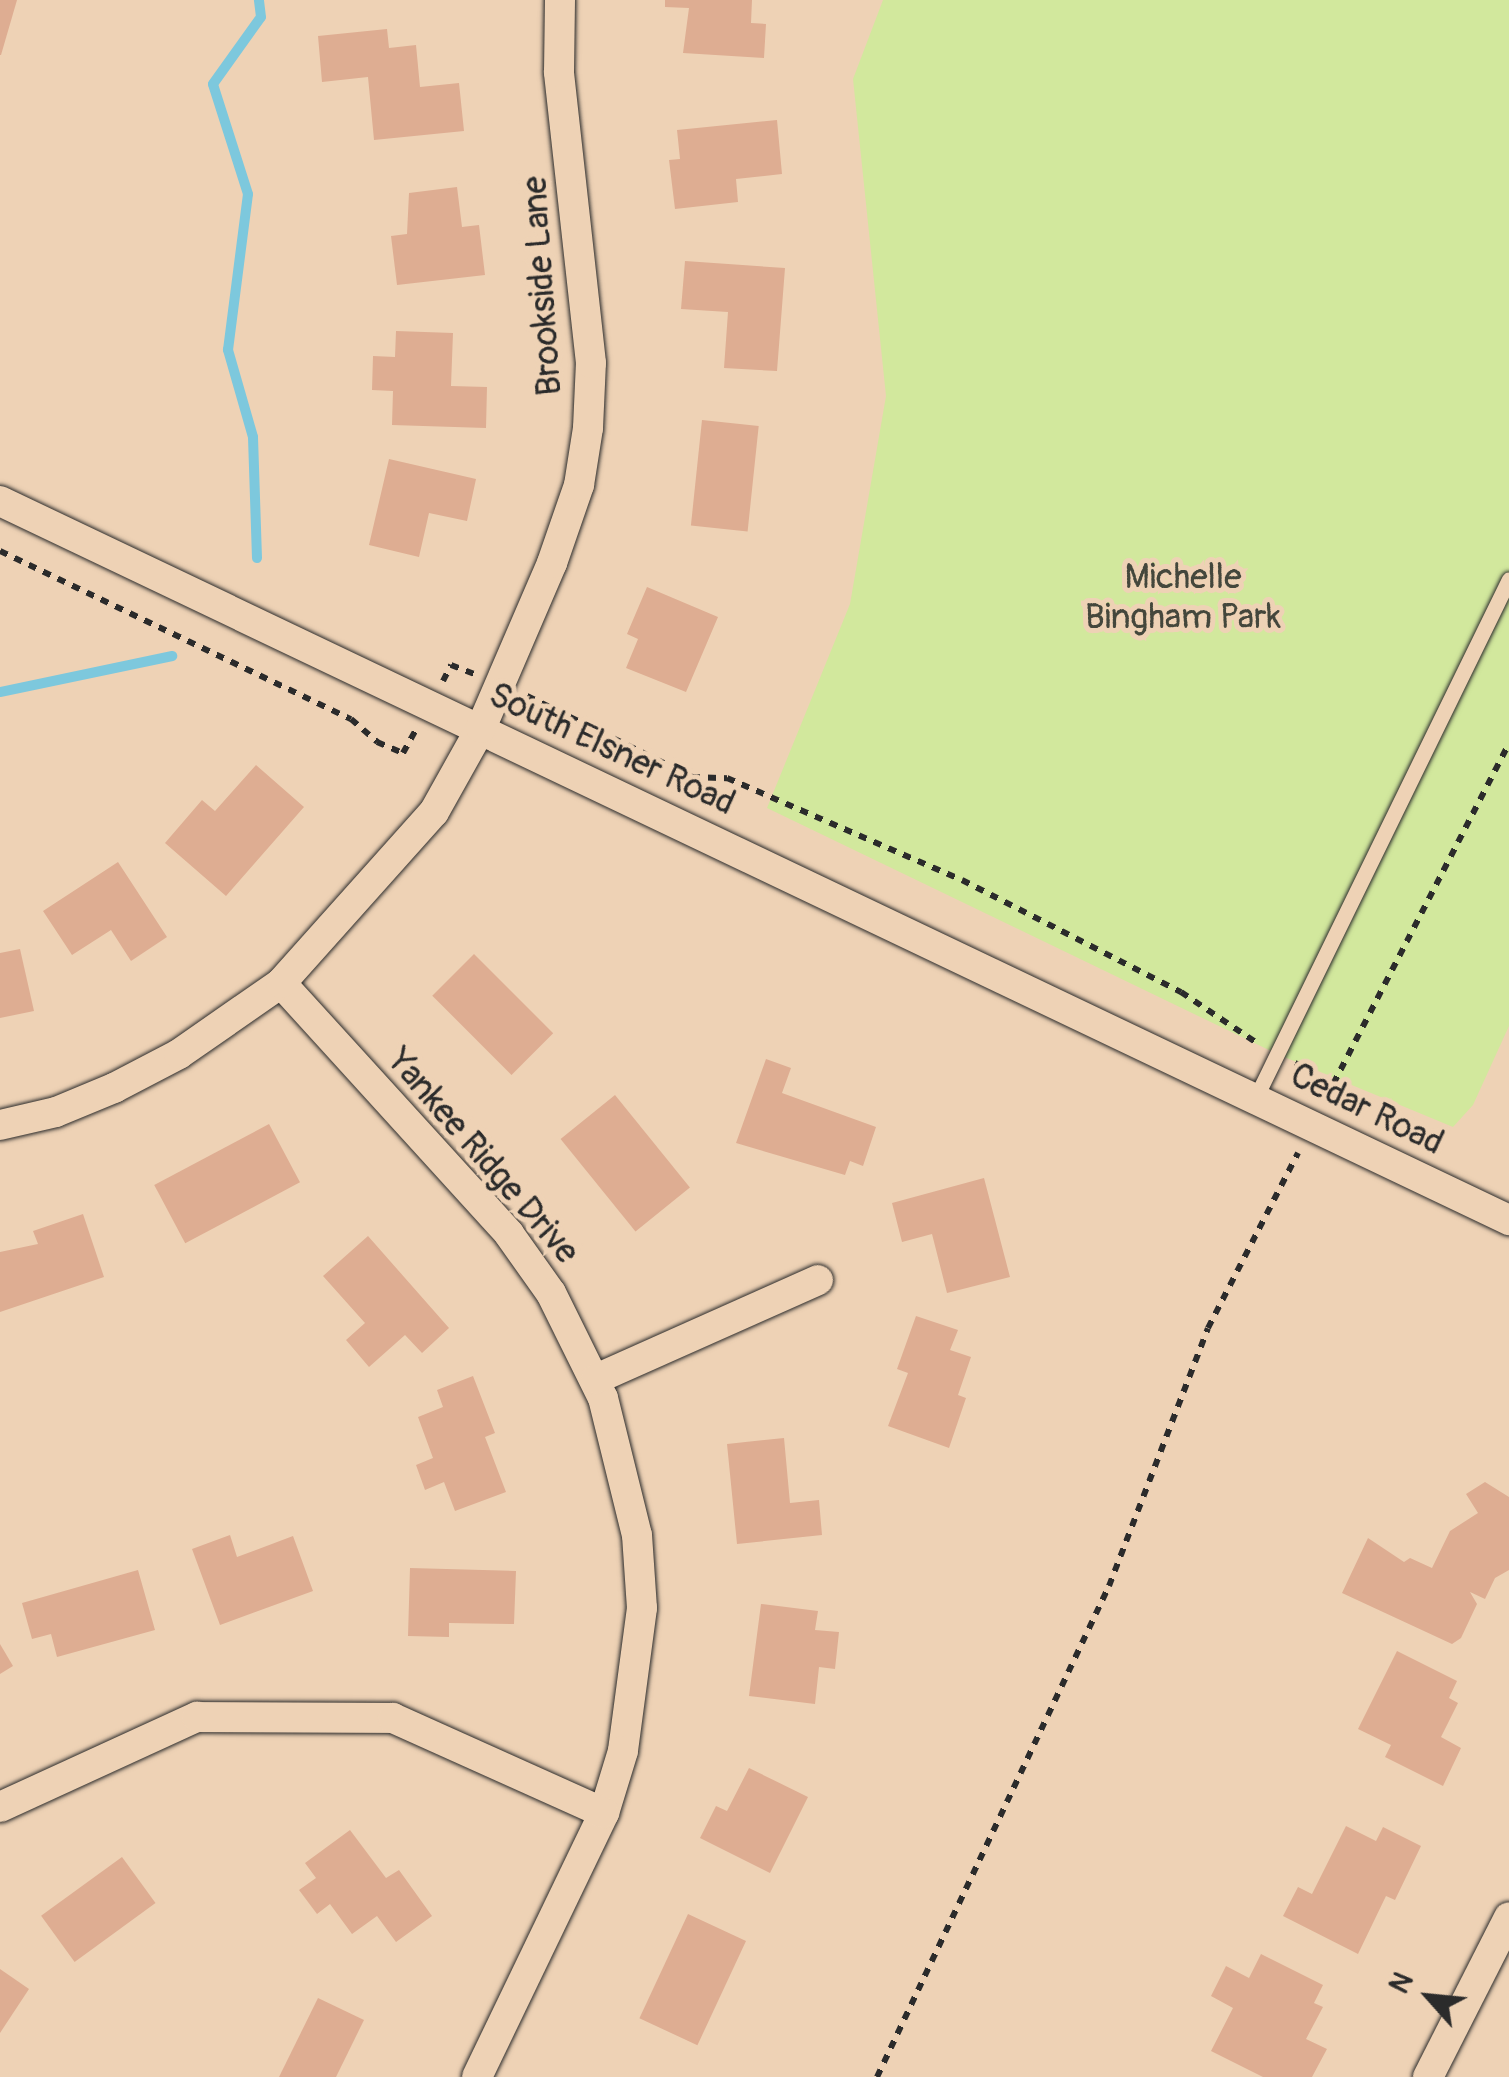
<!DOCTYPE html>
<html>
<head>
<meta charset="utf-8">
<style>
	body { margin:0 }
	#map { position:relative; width:1509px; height:2077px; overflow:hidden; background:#eed2b5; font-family:Pangolin,sans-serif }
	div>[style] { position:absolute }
	.green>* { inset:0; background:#d2e89d }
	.stream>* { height:10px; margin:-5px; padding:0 5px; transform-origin:5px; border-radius:5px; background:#7dc8dd }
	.building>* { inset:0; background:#dead92; transform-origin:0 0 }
	.path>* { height:6px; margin-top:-3px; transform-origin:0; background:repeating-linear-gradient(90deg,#2b2b2b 0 8px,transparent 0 16px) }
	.roads { filter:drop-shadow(0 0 2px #2b2b2b) drop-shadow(0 0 2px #2b2b2b) }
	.service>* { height:15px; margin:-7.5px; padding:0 7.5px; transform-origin:7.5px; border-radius:7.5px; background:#eed2b5 }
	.minor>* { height:30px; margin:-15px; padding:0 15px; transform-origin:15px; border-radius:15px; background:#eed2b5 }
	span { translate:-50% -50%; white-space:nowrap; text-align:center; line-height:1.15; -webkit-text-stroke:10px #eed2b5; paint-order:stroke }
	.street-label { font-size:35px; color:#2b2b2b }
	.park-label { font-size:35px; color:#44473c }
	.north { position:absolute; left:1379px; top:1947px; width:100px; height:100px; -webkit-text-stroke:8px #eed2b5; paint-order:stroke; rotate:297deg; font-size:28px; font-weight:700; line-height:40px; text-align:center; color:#2b2b2b }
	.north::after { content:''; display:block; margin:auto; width:35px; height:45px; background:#2b2b2b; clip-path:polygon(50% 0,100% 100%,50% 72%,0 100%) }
</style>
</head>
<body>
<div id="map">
	<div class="green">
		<i style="clip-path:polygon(883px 0,1509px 0,1509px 1026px,1473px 1105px,1453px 1127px,1277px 1054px,767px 808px,850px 604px,886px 396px,853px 79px)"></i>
	</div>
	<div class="stream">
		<i style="left:257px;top:558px;width:121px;rotate:-91.9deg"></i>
		<i style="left:253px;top:437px;width:91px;rotate:-106deg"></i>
		<i style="left:228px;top:350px;width:157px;rotate:-82.7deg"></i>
		<i style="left:248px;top:194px;width:115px;rotate:-107.7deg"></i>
		<i style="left:213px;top:84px;width:82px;rotate:-54.4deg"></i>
		<i style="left:261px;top:17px;width:17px;rotate:-97deg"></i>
		<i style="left:0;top:692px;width:176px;rotate:-11.8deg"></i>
	</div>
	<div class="building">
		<i style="clip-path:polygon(0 0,17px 0,1px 55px,0 55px)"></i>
		<i style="clip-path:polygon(665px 0,752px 0,751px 23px,766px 24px,764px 58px,683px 53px,689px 8px,665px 7px)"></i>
		<i style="clip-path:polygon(387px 29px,389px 48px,416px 45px,420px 87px,459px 83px,464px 131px,374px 140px,368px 77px,322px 82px,318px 36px)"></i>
		<i style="clip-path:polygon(777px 120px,782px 174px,736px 179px,738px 202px,675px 209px,669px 160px,680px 159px,677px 130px)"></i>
		<i style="clip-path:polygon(457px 187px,462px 227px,479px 225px,485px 275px,397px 285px,391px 236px,407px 234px,409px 193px)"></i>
		<i style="clip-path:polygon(685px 261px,785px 268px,777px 371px,724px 368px,728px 312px,681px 309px)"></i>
		<i style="clip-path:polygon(396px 331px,453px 333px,451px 386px,487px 387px,486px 428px,392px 425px,393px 391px,372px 390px,373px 356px,395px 357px)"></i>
		<i style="left:702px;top:420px;width:57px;height:106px;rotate:6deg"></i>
		<i style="clip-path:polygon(389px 459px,476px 479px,467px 521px,429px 513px,419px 557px,369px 545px)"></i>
		<i style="clip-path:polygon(647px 587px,718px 617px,686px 692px,626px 668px,638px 639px,627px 634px)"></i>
		<i style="clip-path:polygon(256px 765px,304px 807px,226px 896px,165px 843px,202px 800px,215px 811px)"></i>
		<i style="clip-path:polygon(118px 862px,167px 937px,131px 961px,111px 930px,72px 955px,43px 911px)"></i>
		<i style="clip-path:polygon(20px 949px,34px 1011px,0 1018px,0 953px)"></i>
		<i style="left:474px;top:954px;width:112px;height:59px;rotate:45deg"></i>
		<i style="clip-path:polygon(766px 1059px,791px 1068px,782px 1093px,876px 1127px,863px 1166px,850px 1161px,845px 1175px,736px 1143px)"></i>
		<i style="left:615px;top:1095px;width:119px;height:70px;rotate:51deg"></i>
		<i style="left:269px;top:1124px;width:66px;height:130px;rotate:62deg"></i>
		<i style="clip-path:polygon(984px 1178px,1010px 1277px,947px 1293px,932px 1234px,902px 1242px,892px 1203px)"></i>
		<i style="clip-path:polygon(83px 1214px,104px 1277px,0 1312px,0 1252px,38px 1244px,33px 1231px)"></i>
		<i style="clip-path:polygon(368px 1236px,449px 1328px,422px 1353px,405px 1335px,369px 1367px,346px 1340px,365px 1323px,323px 1276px)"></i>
		<i style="clip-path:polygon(916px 1316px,958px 1330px,950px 1350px,971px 1357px,958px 1395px,966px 1398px,949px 1448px,888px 1426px,908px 1373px,897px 1369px)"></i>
		<i style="clip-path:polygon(473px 1376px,495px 1433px,485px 1437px,506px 1492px,455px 1511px,444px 1482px,425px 1490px,416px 1465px,433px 1458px,418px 1417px,443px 1407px,437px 1390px)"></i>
		<i style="clip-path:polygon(784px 1438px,790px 1503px,819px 1500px,822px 1535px,737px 1544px,727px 1444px)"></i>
		<i style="clip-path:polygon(1485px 1482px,1509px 1497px,1509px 1570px,1495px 1578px,1485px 1599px,1470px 1592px,1477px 1604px,1461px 1638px,1452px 1644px,1342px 1593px,1368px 1538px,1404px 1562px,1410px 1558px,1432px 1568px,1450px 1531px,1478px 1513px,1466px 1494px)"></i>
		<i style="clip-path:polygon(230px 1535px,237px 1557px,293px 1536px,313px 1591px,220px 1625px,192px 1549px)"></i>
		<i style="clip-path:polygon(410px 1568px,516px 1571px,514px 1624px,449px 1623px,449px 1637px,408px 1636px)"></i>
		<i style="clip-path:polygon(138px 1570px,155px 1630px,57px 1657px,51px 1634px,32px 1639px,22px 1603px)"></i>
		<i style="clip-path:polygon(761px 1604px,818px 1611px,815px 1630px,839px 1632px,835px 1669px,819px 1667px,815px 1704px,749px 1696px)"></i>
		<i style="clip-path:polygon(0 1644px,13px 1666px,0 1674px)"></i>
		<i style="clip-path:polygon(1397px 1651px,1457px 1681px,1449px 1698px,1458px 1703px,1441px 1737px,1461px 1748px,1443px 1786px,1385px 1757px,1391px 1745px,1358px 1729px)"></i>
		<i style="clip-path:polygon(749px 1768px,808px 1797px,770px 1873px,700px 1838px,716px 1806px,727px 1811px)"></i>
		<i style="clip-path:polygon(1346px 1826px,1376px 1841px,1383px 1827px,1421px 1846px,1395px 1900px,1386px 1896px,1358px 1954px,1283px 1916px,1298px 1887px,1312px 1894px)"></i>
		<i style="clip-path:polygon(350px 1830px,386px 1878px,399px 1870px,432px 1916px,396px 1942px,377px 1916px,352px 1934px,330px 1904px,317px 1914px,299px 1890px,316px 1878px,305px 1863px)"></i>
		<i style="left:122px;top:1857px;width:57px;height:100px;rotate:54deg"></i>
		<i style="left:688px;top:1914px;width:64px;height:115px;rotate:25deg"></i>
		<i style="clip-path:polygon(1261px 1954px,1323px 1985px,1314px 2003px,1323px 2007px,1306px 2039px,1327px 2049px,1312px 2077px,1263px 2077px,1211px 2051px,1233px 2008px,1211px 1996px,1226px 1966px,1249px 1978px)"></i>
		<i style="clip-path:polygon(0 1969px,29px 1989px,0 2033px)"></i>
		<i style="clip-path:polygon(318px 1998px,364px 2020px,336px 2077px,279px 2077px)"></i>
	</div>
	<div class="path">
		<i style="left:0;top:551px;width:389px;rotate:25.6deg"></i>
		<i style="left:351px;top:719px;width:35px;rotate:41deg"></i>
		<i style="left:377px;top:742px;width:28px;rotate:23deg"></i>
		<i style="left:403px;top:753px;width:25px;rotate:-61deg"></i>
		<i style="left:443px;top:681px;width:18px;rotate:-63deg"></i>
		<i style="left:451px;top:665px;width:25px;rotate:21deg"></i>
		<i style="left:527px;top:696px;width:184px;rotate:26.1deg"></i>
		<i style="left:692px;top:777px;width:35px;rotate:2deg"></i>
		<i style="left:727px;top:778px;width:256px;rotate:23.5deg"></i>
		<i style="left:962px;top:880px;width:246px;rotate:27.1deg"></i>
		<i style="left:1181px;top:992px;width:92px;rotate:33.9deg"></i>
		<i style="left:1295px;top:1063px;width:43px;rotate:28.9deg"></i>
		<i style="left:1326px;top:1098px;width:399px;rotate:-62.7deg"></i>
		<i style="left:877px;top:2077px;width:543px;rotate:-64.71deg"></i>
		<i style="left:1109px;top:1586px;width:276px;rotate:-69deg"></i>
		<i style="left:1208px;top:1328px;width:197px;rotate:-62.8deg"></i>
	</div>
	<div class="roads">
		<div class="service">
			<i style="left:1256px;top:1097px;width:576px;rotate:-63.97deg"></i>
		</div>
		<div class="minor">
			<i style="left:0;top:501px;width:1672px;rotate:25.48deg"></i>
			<i style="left:281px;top:983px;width:339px;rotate:47.7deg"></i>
			<i style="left:509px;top:1234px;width:72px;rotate:54.6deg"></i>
			<i style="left:551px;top:1293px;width:117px;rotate:63.7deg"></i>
			<i style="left:603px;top:1398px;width:141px;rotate:76.1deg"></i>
			<i style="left:637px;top:1535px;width:73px;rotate:86.1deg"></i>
			<i style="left:642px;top:1608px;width:144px;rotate:97.6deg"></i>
			<i style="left:623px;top:1751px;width:65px;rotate:107deg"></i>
			<i style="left:604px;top:1813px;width:293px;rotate:115.7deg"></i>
			<i style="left:0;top:1125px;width:57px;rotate:-13.1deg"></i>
			<i style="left:56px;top:1112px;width:63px;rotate:-22.5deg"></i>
			<i style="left:114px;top:1088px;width:73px;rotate:-27.6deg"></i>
			<i style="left:179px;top:1054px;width:124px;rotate:-34.8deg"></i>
			<i style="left:281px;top:983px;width:229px;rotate:-48.2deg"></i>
			<i style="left:434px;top:812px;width:96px;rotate:-60.8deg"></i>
			<i style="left:481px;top:728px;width:180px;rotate:-66.7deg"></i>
			<i style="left:552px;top:563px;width:83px;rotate:-70.9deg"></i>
			<i style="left:579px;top:485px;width:58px;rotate:-81deg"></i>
			<i style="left:588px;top:428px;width:65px;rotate:-87.4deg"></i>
			<i style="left:591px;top:363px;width:293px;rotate:-96.3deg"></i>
			<i style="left:559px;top:72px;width:72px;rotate:-89.2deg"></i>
			<i style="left:596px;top:1379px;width:243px;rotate:-24deg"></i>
			<i style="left:0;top:1807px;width:217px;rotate:-24.6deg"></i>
			<i style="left:197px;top:1717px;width:196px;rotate:0.3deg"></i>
			<i style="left:393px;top:1718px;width:231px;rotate:24.2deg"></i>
			<i style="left:1428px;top:2077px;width:179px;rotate:-63.1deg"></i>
		</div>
	</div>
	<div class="street-label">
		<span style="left:542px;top:286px;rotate:-94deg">Brookside Lane</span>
		<span style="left:612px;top:749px;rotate:25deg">South Elsner Road</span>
		<span style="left:1367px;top:1109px;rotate:26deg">Cedar Road</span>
		<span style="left:483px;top:1156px;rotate:49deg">Yankee Ridge Drive</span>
	</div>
	<div class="park-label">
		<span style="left:1183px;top:597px">Michelle<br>Bingham Park</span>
	</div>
	<div class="north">N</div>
</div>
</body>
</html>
